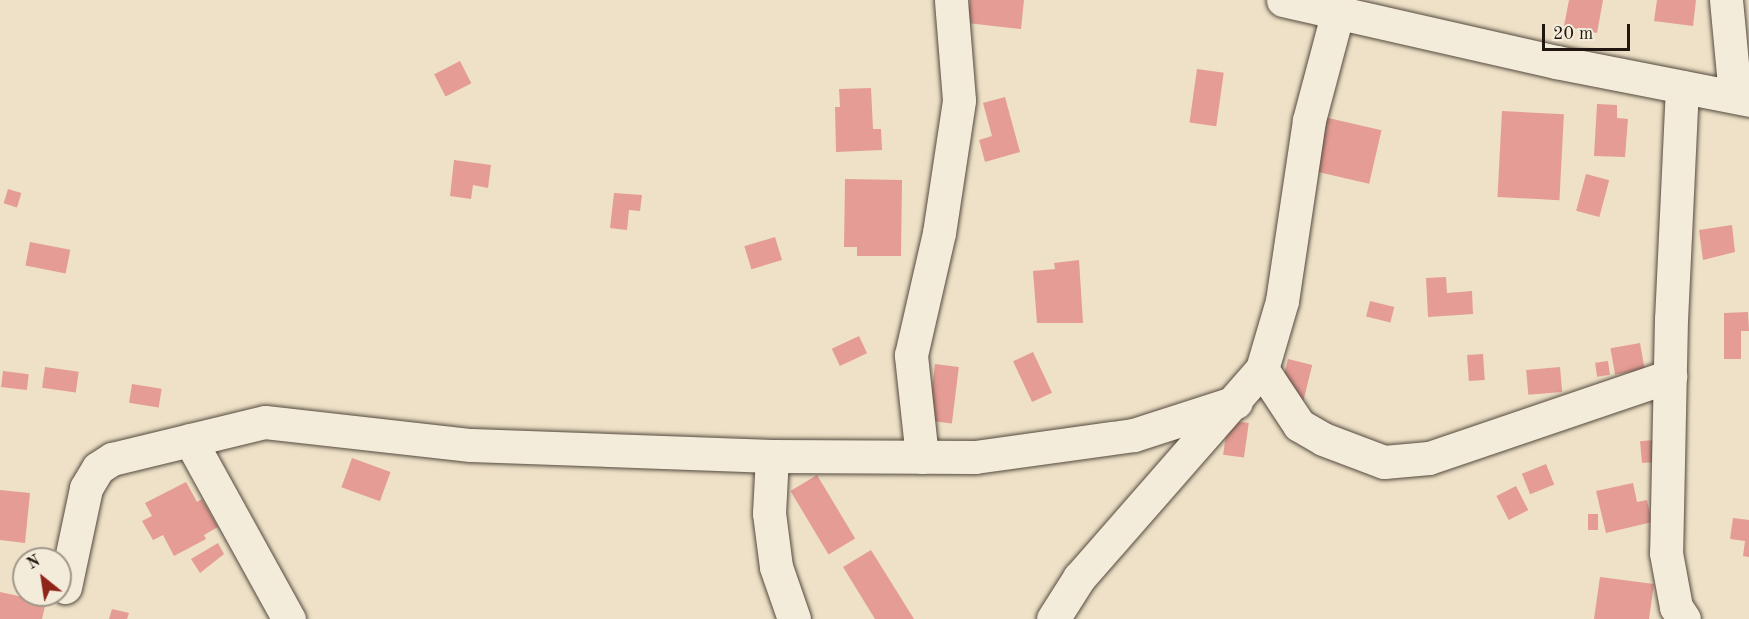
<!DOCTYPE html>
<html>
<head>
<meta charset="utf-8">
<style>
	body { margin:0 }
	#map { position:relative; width:1749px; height:619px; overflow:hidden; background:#eee1c7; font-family:"Old Standard TT",serif }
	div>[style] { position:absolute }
	.building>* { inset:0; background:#e49c94; transform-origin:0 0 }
	.roads { filter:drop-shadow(0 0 2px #544a3e) drop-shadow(0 0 2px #544a3e) }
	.minor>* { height:33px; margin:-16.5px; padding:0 16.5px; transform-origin:16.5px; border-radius:16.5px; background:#f4ecdb }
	span { translate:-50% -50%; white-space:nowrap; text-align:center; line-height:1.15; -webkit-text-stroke:6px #f4ecdb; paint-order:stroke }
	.north { position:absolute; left:12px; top:547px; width:60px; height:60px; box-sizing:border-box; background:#f4ecdb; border:2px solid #a0978a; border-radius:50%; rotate:330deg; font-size:16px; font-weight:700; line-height:24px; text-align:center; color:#211710 }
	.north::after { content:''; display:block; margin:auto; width:21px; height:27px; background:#8f2418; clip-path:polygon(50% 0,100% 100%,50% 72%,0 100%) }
	.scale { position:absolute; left:1542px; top:24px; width:88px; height:27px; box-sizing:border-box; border:3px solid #211710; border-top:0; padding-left:8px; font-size:18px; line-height:21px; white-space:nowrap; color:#211710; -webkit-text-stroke:4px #f4ecdb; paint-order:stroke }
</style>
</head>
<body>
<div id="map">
	<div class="building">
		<i style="clip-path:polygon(970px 0,1024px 0,1021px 29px,967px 23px)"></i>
		<i style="clip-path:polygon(1569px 0,1603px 0,1597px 33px,1564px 26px)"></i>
		<i style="clip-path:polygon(1657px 0,1696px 0,1693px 26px,1654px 21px)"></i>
		<i style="left:460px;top:61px;width:25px;height:29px;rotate:63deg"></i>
		<i style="left:1197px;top:69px;width:27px;height:54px;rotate:8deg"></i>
		<i style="clip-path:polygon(871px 88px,873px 129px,881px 129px,882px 150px,836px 152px,835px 107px,840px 107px,839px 89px)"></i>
		<i style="clip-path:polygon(1005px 97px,1020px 152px,985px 162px,979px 140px,992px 136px,983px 103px)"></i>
		<i style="clip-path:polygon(1597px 104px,1617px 105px,1617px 118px,1628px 119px,1625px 157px,1594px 156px)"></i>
		<i style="left:1502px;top:111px;width:62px;height:86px;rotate:3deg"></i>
		<i style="left:1324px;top:117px;width:59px;height:55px;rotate:13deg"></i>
		<i style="clip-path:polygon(454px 160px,491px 165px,488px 188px,473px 185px,471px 199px,450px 196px)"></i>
		<i style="left:1586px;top:174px;width:24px;height:38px;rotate:15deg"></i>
		<i style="clip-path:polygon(845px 179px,902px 180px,901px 256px,857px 256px,857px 247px,844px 247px)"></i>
		<i style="left:8px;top:189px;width:14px;height:15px;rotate:17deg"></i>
		<i style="clip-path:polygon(614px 193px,642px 195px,640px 211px,629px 210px,627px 230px,610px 228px)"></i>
		<i style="clip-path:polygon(1732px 225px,1735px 252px,1703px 260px,1699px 230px)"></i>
		<i style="left:775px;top:237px;width:24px;height:32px;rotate:73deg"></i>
		<i style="left:30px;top:242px;width:41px;height:24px;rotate:11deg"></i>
		<i style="clip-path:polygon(1079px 260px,1083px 323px,1037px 323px,1033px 271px,1055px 269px,1054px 263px)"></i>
		<i style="clip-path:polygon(1446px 277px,1447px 293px,1472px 291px,1473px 314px,1428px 317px,1426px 278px)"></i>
		<i style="left:1370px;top:301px;width:25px;height:16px;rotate:14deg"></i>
		<i style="clip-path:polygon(1748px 312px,1749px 331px,1741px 331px,1741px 359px,1724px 359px,1724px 313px)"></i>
		<i style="left:859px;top:336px;width:19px;height:30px;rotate:65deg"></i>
		<i style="left:1640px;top:343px;width:27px;height:30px;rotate:80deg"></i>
		<i style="left:1033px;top:352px;width:45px;height:22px;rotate:65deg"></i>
		<i style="left:1483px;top:354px;width:26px;height:16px;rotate:86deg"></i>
		<i style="left:1288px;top:359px;width:25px;height:37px;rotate:14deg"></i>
		<i style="left:1608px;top:361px;width:14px;height:13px;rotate:82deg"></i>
		<i style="left:935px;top:364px;width:24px;height:57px;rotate:7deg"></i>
		<i style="left:45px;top:367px;width:34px;height:21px;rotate:8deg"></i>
		<i style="left:1560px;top:367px;width:25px;height:34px;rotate:85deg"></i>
		<i style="left:3px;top:371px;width:26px;height:16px;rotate:7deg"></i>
		<i style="left:132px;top:384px;width:30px;height:19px;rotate:9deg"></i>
		<i style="left:1228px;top:420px;width:21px;height:35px;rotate:8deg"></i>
		<i style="left:1653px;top:440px;width:22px;height:13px;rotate:85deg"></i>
		<i style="left:352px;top:458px;width:41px;height:31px;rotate:20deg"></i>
		<i style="left:1546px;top:464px;width:22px;height:26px;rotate:68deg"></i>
		<i style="left:817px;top:475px;width:74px;height:31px;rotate:59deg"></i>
		<i style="clip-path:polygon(186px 482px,197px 502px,202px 499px,218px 527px,204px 535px,206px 539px,174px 556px,163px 535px,153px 540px,142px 521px,152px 516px,145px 503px)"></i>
		<i style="clip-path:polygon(1633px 483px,1637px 502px,1647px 500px,1652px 522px,1606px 533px,1596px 491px)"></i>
		<i style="left:1516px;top:486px;width:27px;height:22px;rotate:63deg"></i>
		<i style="clip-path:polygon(0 490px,30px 493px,25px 543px,0 540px)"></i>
		<i style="left:1588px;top:514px;width:10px;height:16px"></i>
		<i style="clip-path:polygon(1733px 518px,1749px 520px,1749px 557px,1743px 556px,1745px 541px,1730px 539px)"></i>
		<i style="clip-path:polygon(218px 543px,224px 554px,200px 573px,191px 559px)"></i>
		<i style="clip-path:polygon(871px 550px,914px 619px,875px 619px,843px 567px)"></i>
		<i style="clip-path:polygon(1600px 577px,1654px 584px,1649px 619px,1594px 619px)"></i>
		<i style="clip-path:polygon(0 592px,46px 602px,42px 619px,0 619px)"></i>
		<i style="clip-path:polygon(112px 609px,129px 613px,127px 619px,109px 619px)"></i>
	</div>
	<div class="roads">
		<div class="minor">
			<i style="left:1283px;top:0;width:280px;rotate:12.8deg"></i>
			<i style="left:1556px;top:62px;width:197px;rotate:11.1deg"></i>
			<i style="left:1726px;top:0;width:96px;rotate:84.6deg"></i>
			<i style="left:1682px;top:87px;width:232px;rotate:92.7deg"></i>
			<i style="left:1671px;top:319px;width:234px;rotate:91.2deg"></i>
			<i style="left:1666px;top:553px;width:55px;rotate:79.5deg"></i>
			<i style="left:1676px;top:607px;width:14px;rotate:56deg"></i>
			<i style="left:1262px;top:369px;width:67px;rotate:56.5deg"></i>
			<i style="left:1299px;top:425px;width:28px;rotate:30deg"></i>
			<i style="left:1323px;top:439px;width:65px;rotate:20.7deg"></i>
			<i style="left:1384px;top:462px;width:45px;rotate:-5.1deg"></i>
			<i style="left:1429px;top:458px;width:255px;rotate:-18.8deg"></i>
			<i style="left:190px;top:440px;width:205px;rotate:61.1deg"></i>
			<i style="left:772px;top:456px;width:57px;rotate:93deg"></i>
			<i style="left:769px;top:513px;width:54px;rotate:82.6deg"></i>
			<i style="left:776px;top:567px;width:55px;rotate:70.9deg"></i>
			<i style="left:922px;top:457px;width:103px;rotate:-96.2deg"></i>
			<i style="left:911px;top:355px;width:125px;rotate:-77.1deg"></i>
			<i style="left:939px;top:233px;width:134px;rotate:-81.4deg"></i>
			<i style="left:959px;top:100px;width:100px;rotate:-94.6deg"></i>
			<i style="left:65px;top:587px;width:101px;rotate:-78deg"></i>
			<i style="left:86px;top:488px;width:23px;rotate:-59deg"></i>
			<i style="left:98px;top:468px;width:17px;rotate:-33deg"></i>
			<i style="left:112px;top:459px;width:157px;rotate:-13.6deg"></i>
			<i style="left:265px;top:422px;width:207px;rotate:6.4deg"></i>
			<i style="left:471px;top:445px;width:301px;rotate:2.1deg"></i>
			<i style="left:772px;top:456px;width:203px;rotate:0.3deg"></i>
			<i style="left:975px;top:457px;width:161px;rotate:-7.9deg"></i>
			<i style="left:1134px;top:435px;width:107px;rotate:-17.9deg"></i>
			<i style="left:1053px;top:619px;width:49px;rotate:-57.6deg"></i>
			<i style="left:1079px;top:578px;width:278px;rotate:-48.8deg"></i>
			<i style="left:1262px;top:369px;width:71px;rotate:-73.6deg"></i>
			<i style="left:1282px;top:301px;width:183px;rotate:-81.5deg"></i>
			<i style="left:1309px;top:120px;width:109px;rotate:-75.1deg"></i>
		</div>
	</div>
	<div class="north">N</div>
	<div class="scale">20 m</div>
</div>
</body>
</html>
